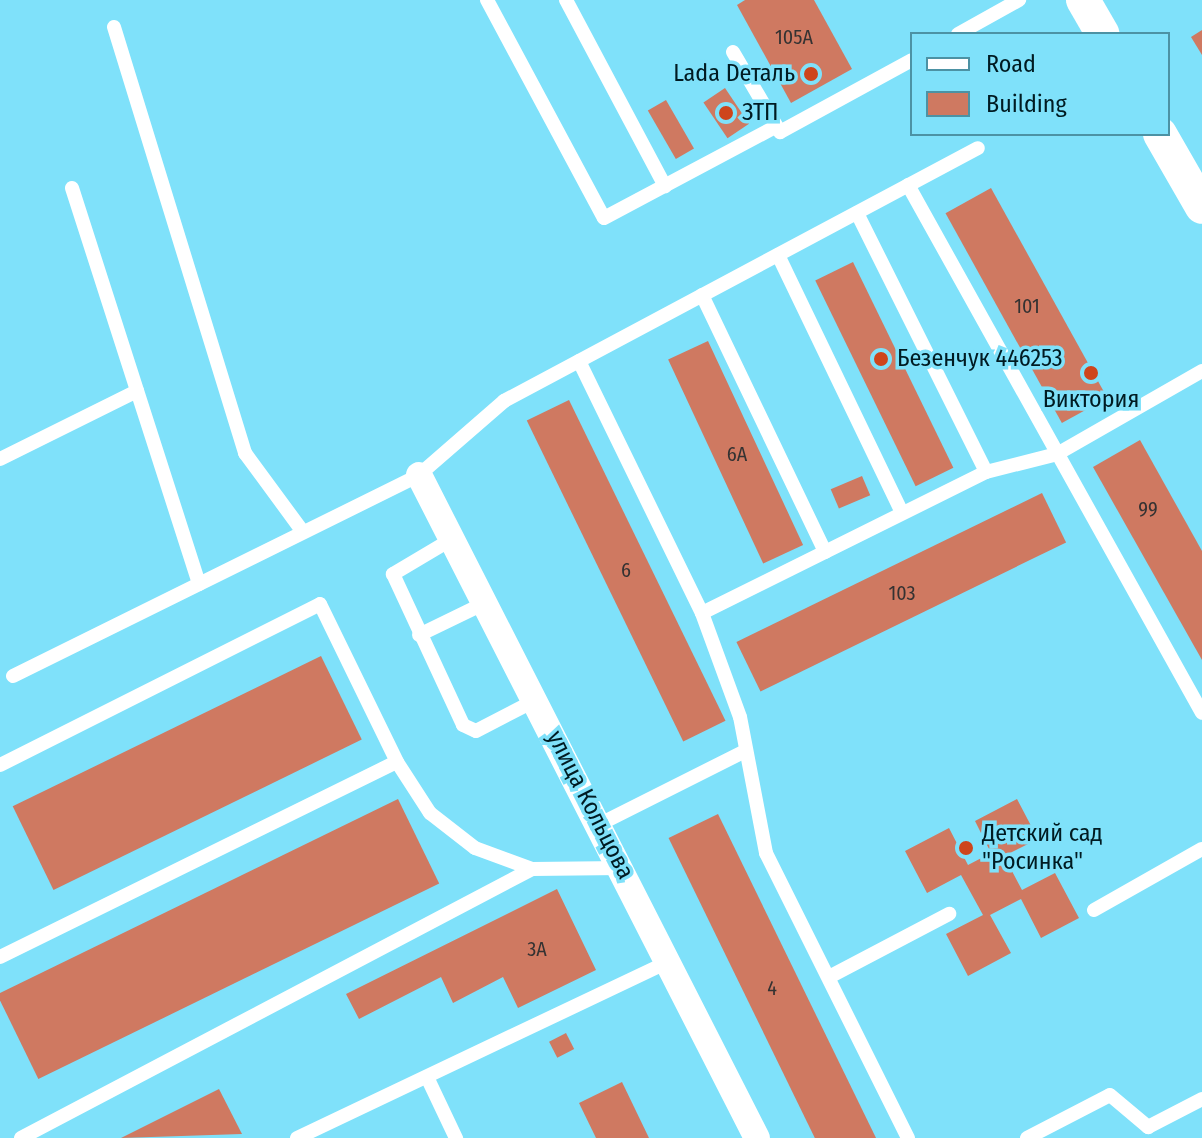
<!DOCTYPE html>
<html>
<head>
<meta charset="utf-8">
<style>
	body { margin:0 }
	#map { position:relative; width:1202px; height:1138px; overflow:hidden; background:#7fe1fa; font-family:"Fira Sans Condensed",sans-serif }
	div>[style] { position:absolute }
	.building>* { inset:0; background:#cf7961; transform-origin:0 0 }
	.service>* { height:14px; margin:-7px; padding:0 7px; transform-origin:7px; border-radius:7px; background:#fff }
	.minor>* { height:26px; margin:-13px; padding:0 13px; transform-origin:13px; border-radius:13px; background:#fff }
	.tertiary>* { height:34px; margin:-17px; padding:0 17px; transform-origin:17px; border-radius:17px; background:#fff }
	.dots>* { width:22px; height:22px; translate:-50% -50%; box-sizing:border-box; border:4px solid #7fe1fa; border-radius:50% }
	span { translate:-50% -50%; white-space:nowrap; text-align:center; line-height:1.15; -webkit-text-stroke:7px #7fe1fa; paint-order:stroke }
	.number-label { font-size:20px; color:#343232 }
	.number-label span { -webkit-text-stroke-width:0 }
	.poi-label { font-size:24px; color:#001b22 }
	.right { translate:-100% -50%; text-align:right }
	.left { translate:0 -50%; text-align:left }
	.street-label { font-size:24px; color:#001b22 }
	.legend { position:absolute; left:910px; top:32px; width:260px; height:104px; box-sizing:border-box; background:#7fe1fa; border:2px solid #4c92a4; margin:0; padding:10px 14px; list-style:none; font-size:24px; color:#001b22 }
	.legend li { display:flex; align-items:center; gap:16px; height:40px }
	.legend b { width:40px; border:2px solid #4c92a4 }
</style>
</head>
<body>
<div id="map">
	<div class="building">
		<i style="clip-path:polygon(745px 0,814px 0,852px 69px,791px 103px,737px 5px)"></i>
		<i style="clip-path:polygon(1202px 30px,1202px 55px,1191px 37px)"></i>
		<i style="left:725px;top:88px;width:43px;height:26px;rotate:56deg"></i>
		<i style="left:666px;top:100px;width:56px;height:21px;rotate:60deg"></i>
		<i style="left:991px;top:188px;width:240px;height:52px;rotate:61deg"></i>
		<i style="left:853px;top:262px;width:229px;height:42px;rotate:64deg"></i>
		<i style="left:708px;top:341px;width:225px;height:44px;rotate:65deg"></i>
		<i style="left:569px;top:400px;width:357px;height:47px;rotate:64deg"></i>
		<i style="clip-path:polygon(1140px 440px,1202px 551px,1202px 660px,1093px 467px)"></i>
		<i style="left:862px;top:476px;width:21px;height:34px;rotate:67deg"></i>
		<i style="left:1042px;top:493px;width:55px;height:340px;rotate:64deg"></i>
		<i style="left:321px;top:656px;width:93px;height:343px;rotate:64deg"></i>
		<i style="left:398px;top:799px;width:94px;height:446px;rotate:64deg"></i>
		<i style="clip-path:polygon(1017px 799px,1038px 839px,1004px 856px,1022px 890px,1055px 873px,1079px 918px,1041px 938px,1021px 899px,990px 915px,1011px 953px,968px 976px,946px 934px,983px 915px,961px 875px,927px 893px,905px 851px,949px 828px,968px 865px,991px 853px,975px 821px)"></i>
		<i style="left:718px;top:814px;width:361px;height:55px;rotate:64deg"></i>
		<i style="clip-path:polygon(557px 889px,596px 970px,518px 1008px,503px 977px,453px 1003px,441px 977px,359px 1019px,346px 994px)"></i>
		<i style="left:566px;top:1033px;width:18px;height:19px;rotate:63deg"></i>
		<i style="clip-path:polygon(622px 1082px,649px 1138px,596px 1138px,579px 1103px)"></i>
		<i style="clip-path:polygon(219px 1089px,242px 1134px,121px 1138px)"></i>
	</div>
	<div class="service">
		<i style="left:487px;top:0;width:247px;rotate:61.8deg"></i>
		<i style="left:604px;top:218px;width:194px;rotate:-28deg"></i>
		<i style="left:566px;top:0;width:211px;rotate:62deg"></i>
		<i style="left:114px;top:27px;width:446px;rotate:72.9deg"></i>
		<i style="left:245px;top:453px;width:98px;rotate:53.7deg"></i>
		<i style="left:958px;top:34px;width:70px;rotate:-29.1deg"></i>
		<i style="left:733px;top:52px;width:93px;rotate:59.6deg"></i>
		<i style="left:780px;top:132px;width:150px;rotate:-28.6deg"></i>
		<i style="left:908px;top:185px;width:604px;rotate:60.89deg"></i>
		<i style="left:72px;top:188px;width:416px;rotate:72.2deg"></i>
		<i style="left:857px;top:213px;width:289px;rotate:63.5deg"></i>
		<i style="left:778px;top:255px;width:286px;rotate:64.3deg"></i>
		<i style="left:702px;top:295px;width:285px;rotate:64.4deg"></i>
		<i style="left:579px;top:361px;width:280px;rotate:64deg"></i>
		<i style="left:0;top:459px;width:153px;rotate:-26.4deg"></i>
		<i style="left:452px;top:539px;width:69px;rotate:149.3deg"></i>
		<i style="left:393px;top:574px;width:166px;rotate:65.1deg"></i>
		<i style="left:463px;top:725px;width:14px;rotate:25deg"></i>
		<i style="left:476px;top:731px;width:68px;rotate:-27.3deg"></i>
		<i style="left:419px;top:635px;width:73px;rotate:-25.9deg"></i>
		<i style="left:13px;top:676px;width:453px;rotate:-26.3deg"></i>
		<i style="left:419px;top:475px;width:113px;rotate:-41deg"></i>
		<i style="left:504px;top:401px;width:537px;rotate:-28.09deg"></i>
		<i style="left:0;top:765px;width:358px;rotate:-26.7deg"></i>
		<i style="left:320px;top:604px;width:176px;rotate:64deg"></i>
		<i style="left:397px;top:762px;width:61px;rotate:57.1deg"></i>
		<i style="left:430px;top:813px;width:57px;rotate:37.9deg"></i>
		<i style="left:475px;top:848px;width:61px;rotate:20.2deg"></i>
		<i style="left:532px;top:869px;width:90px;rotate:-0.6deg"></i>
		<i style="left:600px;top:824px;width:162px;rotate:-26.7deg"></i>
		<i style="left:1094px;top:910px;width:124px;rotate:-29.5deg"></i>
		<i style="left:0;top:957px;width:442px;rotate:-26.2deg"></i>
		<i style="left:829px;top:977px;width:136px;rotate:-27.7deg"></i>
		<i style="left:427px;top:1077px;width:68px;rotate:64.6deg"></i>
		<i style="left:21px;top:1138px;width:577px;rotate:-27.76deg"></i>
		<i style="left:297px;top:1138px;width:411px;rotate:-25.4deg"></i>
		<i style="left:908px;top:1138px;width:318px;rotate:-116.5deg"></i>
		<i style="left:766px;top:853px;width:138px;rotate:-100.8deg"></i>
		<i style="left:740px;top:717px;width:111px;rotate:-110.1deg"></i>
		<i style="left:702px;top:613px;width:317px;rotate:-26.4deg"></i>
		<i style="left:986px;top:472px;width:73px;rotate:-14.2deg"></i>
		<i style="left:1057px;top:454px;width:167px;rotate:-29.8deg"></i>
		<i style="left:1027px;top:1138px;width:93px;rotate:-27.4deg"></i>
		<i style="left:1110px;top:1095px;width:50px;rotate:40.1deg"></i>
		<i style="left:1148px;top:1127px;width:61px;rotate:-27.4deg"></i>
	</div>
	<div class="minor">
		<i style="left:419px;top:475px;width:744px;rotate:62.99deg"></i>
	</div>
	<div class="tertiary">
		<i style="left:1083px;top:0;width:39px;rotate:60deg"></i>
		<i style="left:1160px;top:134px;width:84px;rotate:60.1deg"></i>
	</div>
	<div class="dots">
		<i style="left:811px;top:74px;background:#ce451c"></i>
		<i style="left:726px;top:113px;background:#ce451c"></i>
		<i style="left:881px;top:359px;background:#ce451c"></i>
		<i style="left:1091px;top:373px;background:#ce451c"></i>
		<i style="left:966px;top:848px;background:#ce451c"></i>
	</div>
	<div class="number-label">
		<span style="left:794px;top:37px">105А</span>
		<span style="left:1027px;top:306px">101</span>
		<span style="left:737px;top:454px">6А</span>
		<span style="left:1148px;top:509px">99</span>
		<span style="left:626px;top:570px">6</span>
		<span style="left:902px;top:593px">103</span>
		<span style="left:537px;top:949px">3А</span>
		<span style="left:772px;top:988px">4</span>
	</div>
	<div class="poi-label">
		<span class="right" style="left:795px;top:74px">Lada Dеталь</span>
		<span class="left" style="left:742px;top:113px">ЗТП</span>
		<span class="left" style="left:897px;top:359px">Безенчук 446253</span>
		<span style="left:1091px;top:400px">Виктория</span>
		<span class="left" style="left:982px;top:848px">Детский сад<br>"Росинка"</span>
	</div>
	<div class="street-label">
		<span style="left:590px;top:805px;rotate:63deg">улица Кольцова</span>
	</div>
	<ul class="legend">
	<li><b style="height:10px;background:#fff"></b>Road</li>
	<li><b style="height:22px;background:#cf7961"></b>Building</li>
	</ul>
</div>
</body>
</html>
